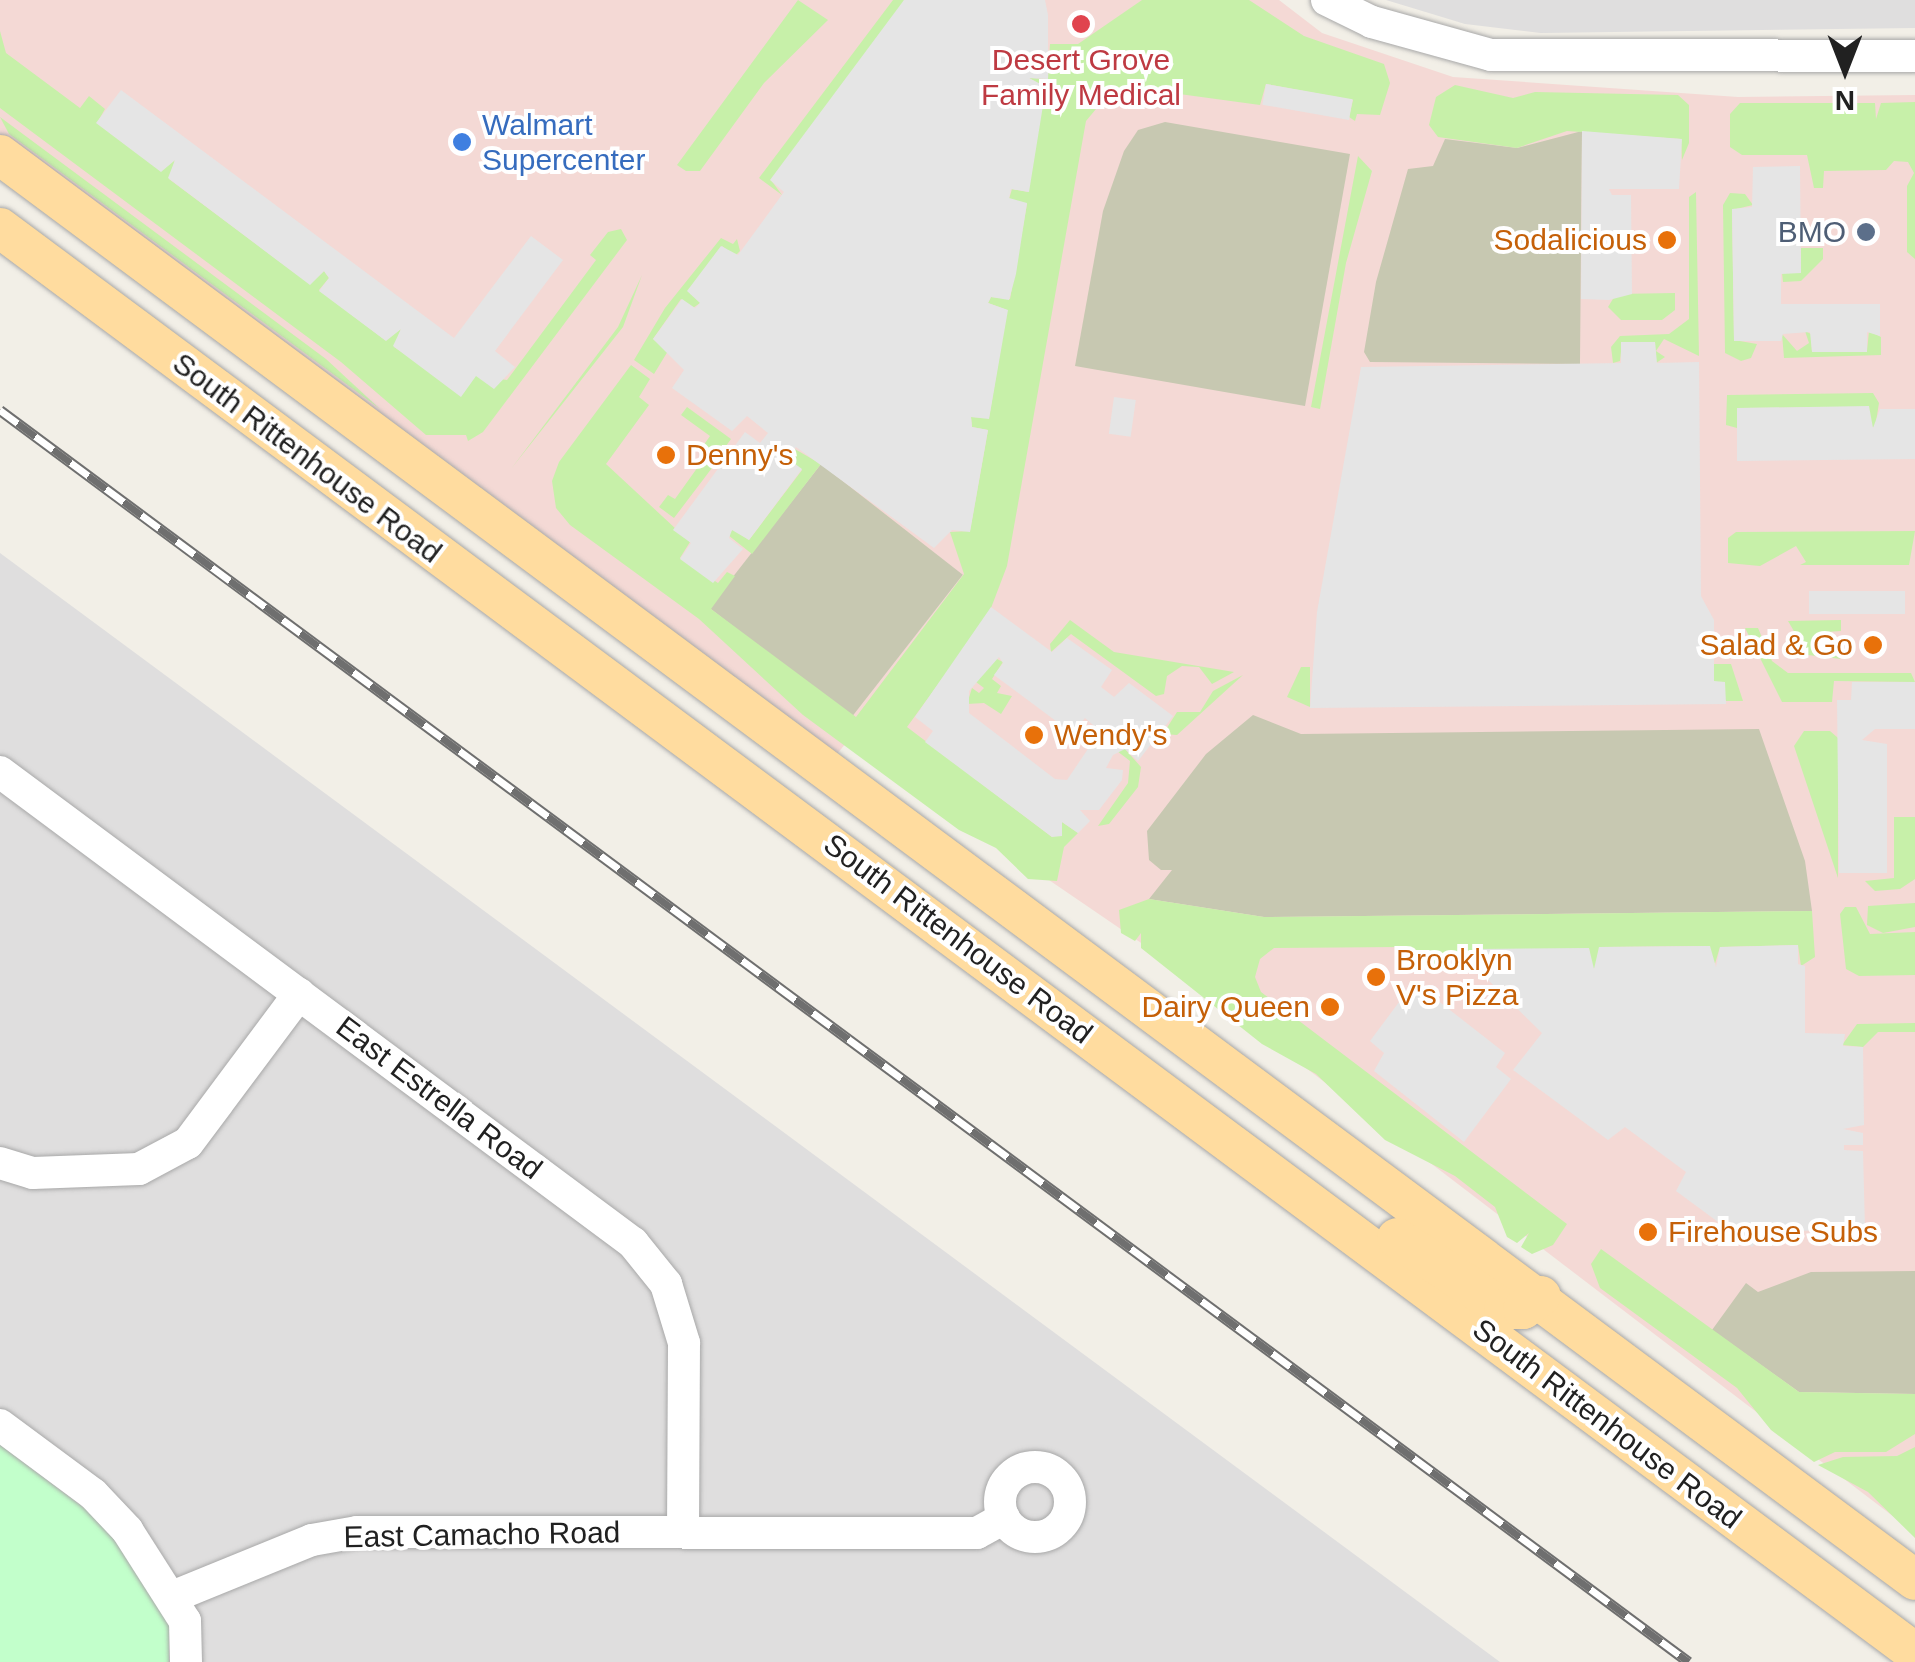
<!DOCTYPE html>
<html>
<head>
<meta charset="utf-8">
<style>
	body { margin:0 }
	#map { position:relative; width:1915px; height:1662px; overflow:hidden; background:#f2efe7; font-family:Helvetica,sans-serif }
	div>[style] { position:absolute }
	.residential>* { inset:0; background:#dfdede }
	.commercial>* { inset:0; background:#f4d9d5 }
	.construction>* { inset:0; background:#c7c8b1; transform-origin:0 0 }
	.grass>* { inset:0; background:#c7f0a9 }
	.park>* { inset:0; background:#c2ffcb }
	.parking>* { inset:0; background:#e5e5e5; transform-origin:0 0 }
	.roads { filter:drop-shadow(0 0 2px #a8a8a8) drop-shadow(0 0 2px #a8a8a8) }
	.minor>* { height:32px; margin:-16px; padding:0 16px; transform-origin:16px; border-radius:16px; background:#fff }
	.minor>.ring { margin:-16px; padding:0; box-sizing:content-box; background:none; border:32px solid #fff; border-radius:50% }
	.major>* { height:40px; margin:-20px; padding:0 20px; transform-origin:20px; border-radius:20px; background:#ffdc9f }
	.rail>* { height:11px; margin-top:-5.5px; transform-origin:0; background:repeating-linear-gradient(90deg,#fff 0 22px,#6f6f6f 0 44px); box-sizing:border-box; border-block:2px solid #6f6f6f }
	.dots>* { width:28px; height:28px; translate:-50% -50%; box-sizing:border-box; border:5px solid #fff; border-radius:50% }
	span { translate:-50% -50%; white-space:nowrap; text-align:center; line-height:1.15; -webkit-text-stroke:8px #fff; paint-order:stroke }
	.health-label { font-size:30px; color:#be3a42 }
	.shop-label { font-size:30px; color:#366cbe }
	.left { translate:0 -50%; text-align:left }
	.service-label { font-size:30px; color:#4e5e75 }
	.right { translate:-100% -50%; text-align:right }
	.food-label { font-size:30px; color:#c56008 }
	.street-label { font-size:30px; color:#212121 }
	.north { position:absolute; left:1795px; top:20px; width:100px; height:100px; -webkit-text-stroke:8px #fff; paint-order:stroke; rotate:180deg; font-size:28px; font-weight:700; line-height:40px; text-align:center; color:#212121 }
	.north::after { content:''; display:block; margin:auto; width:35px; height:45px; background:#212121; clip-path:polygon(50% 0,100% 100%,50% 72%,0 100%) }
</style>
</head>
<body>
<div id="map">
	<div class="residential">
		<i style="clip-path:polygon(1386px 0,1915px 0,1915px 28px,1541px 33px,1465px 24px)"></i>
		<i style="clip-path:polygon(0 553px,1500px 1662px,0 1662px)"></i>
	</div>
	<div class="commercial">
		<i style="clip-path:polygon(0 0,1279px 0,1322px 33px,1453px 77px,1738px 97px,1915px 95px,1915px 1533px,1150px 949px,847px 742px,825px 768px,0 155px)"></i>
	</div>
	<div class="construction">
		<i style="clip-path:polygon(1165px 122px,1350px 154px,1305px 406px,1075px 366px,1103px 211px,1124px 151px,1138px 130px)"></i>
		<i style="clip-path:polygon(1582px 131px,1580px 364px,1370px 362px,1364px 352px,1376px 282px,1408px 169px,1433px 166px,1445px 139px,1517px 148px)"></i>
		<i style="left:821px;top:464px;width:180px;height:182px;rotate:38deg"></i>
		<i style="clip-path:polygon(1253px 715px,1301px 734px,1759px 729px,1805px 861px,1812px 911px,1264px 917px,1149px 899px,1172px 870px,1161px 870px,1149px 860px,1147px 831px,1206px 754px)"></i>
		<i style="clip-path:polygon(1915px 1271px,1915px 1394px,1799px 1392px,1712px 1330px,1746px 1283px,1758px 1292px,1811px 1272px)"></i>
	</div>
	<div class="grass">
		<i style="clip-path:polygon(798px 0,828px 20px,764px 83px,700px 171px,686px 171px,677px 165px)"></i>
		<i style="clip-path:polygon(893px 0,904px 0,899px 13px,771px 180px,782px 195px,759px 178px)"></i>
		<i style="clip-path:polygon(1142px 0,1249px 0,1304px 36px,1384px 64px,1390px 83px,1380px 115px,1357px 114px,1355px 121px,1349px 117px,1353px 100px,1266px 84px,1260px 105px,1128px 87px,1106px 97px,1086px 121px,1007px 566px,988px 616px,907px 727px,1052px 837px,1062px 822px,1078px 833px,1064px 847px,1057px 881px,1028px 879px,996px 848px,959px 830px,803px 715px,699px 619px,570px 525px,556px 508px,552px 481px,559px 462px,631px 365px,650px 379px,639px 397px,649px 405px,606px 464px,690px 542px,680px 558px,718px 583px,727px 572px,735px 576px,711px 609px,856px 717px,964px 574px,950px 532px,970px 531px,988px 430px,972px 427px,971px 417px,989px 418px,1007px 310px,988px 303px,991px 297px,1010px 299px,1027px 204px,1009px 199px,1012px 189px,1028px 192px,1034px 156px,1045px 87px,1029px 78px,1048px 79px,1050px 44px,1078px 44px)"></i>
		<i style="clip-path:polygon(0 31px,6px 53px,80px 108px,89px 96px,105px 109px,97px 123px,161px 171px,175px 160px,169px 179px,280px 262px,310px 284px,324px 271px,329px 278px,319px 290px,385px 340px,401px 329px,394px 347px,429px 369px,507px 380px,596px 260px,590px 255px,608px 232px,621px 229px,627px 240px,483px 432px,468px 441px,466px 435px,426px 435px,341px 362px,0 108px)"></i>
		<i style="clip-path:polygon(1455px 85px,1513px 98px,1535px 92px,1678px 95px,1689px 105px,1689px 143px,1682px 160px,1681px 139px,1567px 131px,1517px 148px,1438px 137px,1429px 125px,1436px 97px)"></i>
		<i style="clip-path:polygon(1915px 102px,1915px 259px,1907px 252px,1907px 186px,1914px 173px,1908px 162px,1894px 161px,1886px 170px,1824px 171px,1823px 188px,1814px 188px,1807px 155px,1742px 155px,1730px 147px,1730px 114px,1740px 103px,1875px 103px,1876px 119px,1881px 103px)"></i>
		<i style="clip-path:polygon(0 117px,326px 359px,380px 409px,9px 134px)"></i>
		<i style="clip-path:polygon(1358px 156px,1372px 171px,1346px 263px,1320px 409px,1311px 407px)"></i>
		<i style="clip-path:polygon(1696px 192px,1699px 356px,1664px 339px,1656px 351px,1665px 357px,1656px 363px,1655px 342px,1622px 342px,1620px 361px,1613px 363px,1611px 347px,1620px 336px,1669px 334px,1689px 319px,1689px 197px)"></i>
		<i style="clip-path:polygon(1730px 193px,1745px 194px,1753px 205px,1732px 210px,1734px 340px,1757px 344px,1751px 358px,1741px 361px,1725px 353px,1723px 205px)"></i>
		<i style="clip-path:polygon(721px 238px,733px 244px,737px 239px,740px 251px,735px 256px,722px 246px,700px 303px,693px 308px,681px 299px,653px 339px,668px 351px,654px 374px,634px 360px,665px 308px)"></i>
		<i style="clip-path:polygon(1801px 248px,1823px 248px,1823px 259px,1801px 281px,1783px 282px,1782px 273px,1801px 273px)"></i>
		<i style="clip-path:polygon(642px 275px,623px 327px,511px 469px,618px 327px)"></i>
		<i style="clip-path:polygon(1675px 293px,1675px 310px,1662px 320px,1621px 320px,1608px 307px,1616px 294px)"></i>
		<i style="clip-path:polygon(1805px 331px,1811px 334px,1812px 352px,1867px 351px,1869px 331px,1881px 337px,1881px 355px,1784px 358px,1782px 334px,1797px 351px,1809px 343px)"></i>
		<i style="clip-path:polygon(1873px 393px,1879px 403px,1875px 428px,1869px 426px,1869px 407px,1738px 408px,1737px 428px,1726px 425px,1727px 395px)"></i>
		<i style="clip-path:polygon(687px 407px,731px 439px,716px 460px,703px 446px,710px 436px,681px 415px)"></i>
		<i style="clip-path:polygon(793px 448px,821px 464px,752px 554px,728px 535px,733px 529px,749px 540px,802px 470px,787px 458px)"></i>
		<i style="clip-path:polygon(705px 457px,715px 464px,674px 518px,659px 507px,668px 495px,675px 499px)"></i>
		<i style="clip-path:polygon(1915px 531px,1909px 565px,1800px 565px,1806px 562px,1796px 546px,1760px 566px,1728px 563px,1728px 538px,1736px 532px)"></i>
		<i style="clip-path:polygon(1070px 620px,1114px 652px,1234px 672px,1212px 684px,1199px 667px,1182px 666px,1167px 676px,1164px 694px,1156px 696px,1071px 634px,1051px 652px,1050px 644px)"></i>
		<i style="clip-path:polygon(1841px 620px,1841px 631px,1826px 632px,1826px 650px,1841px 659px,1808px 655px,1788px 621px)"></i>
		<i style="clip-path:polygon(1745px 628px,1758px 628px,1772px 661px,1788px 673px,1911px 673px,1915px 682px,1834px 681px,1832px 702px,1782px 702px)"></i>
		<i style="clip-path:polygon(995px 658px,1003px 662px,992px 679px,1001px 686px,997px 693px,1012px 696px,1001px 714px,984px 703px,967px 704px,972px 688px,979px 693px,984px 688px,976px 682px)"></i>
		<i style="clip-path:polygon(1714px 664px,1731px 664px,1743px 701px,1726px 701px,1714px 682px)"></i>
		<i style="clip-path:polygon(1301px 667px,1310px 667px,1310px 707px,1287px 697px)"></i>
		<i style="clip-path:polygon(1243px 675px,1177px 735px,1163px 734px,1177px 712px,1200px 712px,1213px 691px)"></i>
		<i style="clip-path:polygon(1804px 731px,1830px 731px,1838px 738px,1838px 878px,1794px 746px)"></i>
		<i style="clip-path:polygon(1125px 749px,1141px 767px,1138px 787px,1109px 824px,1098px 826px,1128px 783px,1130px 761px,1117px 751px)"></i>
		<i style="clip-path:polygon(1894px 817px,1915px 817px,1915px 879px,1900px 889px,1875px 891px,1865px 881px,1894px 878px)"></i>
		<i style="clip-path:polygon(1149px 899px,1264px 917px,1812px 911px,1815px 957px,1801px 966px,1798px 945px,1720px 947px,1714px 967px,1709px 946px,1599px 947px,1598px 967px,1592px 969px,1589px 949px,1479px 949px,1477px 971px,1466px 956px,1438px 962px,1440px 971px,1400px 947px,1274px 948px,1260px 959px,1255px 977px,1261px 992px,1567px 1224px,1553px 1245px,1532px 1254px,1521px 1247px,1529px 1233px,1517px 1243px,1507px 1237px,1495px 1207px,1455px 1176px,1385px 1140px,1316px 1074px,1262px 1044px,1141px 948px,1141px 933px,1135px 941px,1121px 933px,1119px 910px)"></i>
		<i style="clip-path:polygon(1915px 903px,1915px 927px,1883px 933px,1867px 925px,1868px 906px)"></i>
		<i style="clip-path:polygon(1845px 907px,1856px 907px,1870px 934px,1915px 932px,1915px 975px,1859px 976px,1846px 969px,1840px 914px)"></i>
		<i style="clip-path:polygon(1915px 1023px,1915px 1032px,1878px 1032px,1863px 1047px,1842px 1045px,1857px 1024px)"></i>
		<i style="clip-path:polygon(1601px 1249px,1799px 1392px,1915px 1394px,1915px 1434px,1886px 1452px,1835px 1452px,1814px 1462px,1771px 1430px,1737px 1388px,1600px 1288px,1591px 1264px)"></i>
		<i style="clip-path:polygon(1915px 1447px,1915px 1538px,1868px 1492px,1818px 1465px,1843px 1457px,1897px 1456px)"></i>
	</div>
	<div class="park">
		<i style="clip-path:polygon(0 1445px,92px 1514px,123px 1548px,169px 1626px,169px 1662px,0 1662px)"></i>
	</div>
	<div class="parking">
		<i style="clip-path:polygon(904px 0,1045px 0,1048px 15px,1048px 79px,1029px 78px,1046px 87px,1029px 192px,1011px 189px,1009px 198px,1027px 203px,1016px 274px,1009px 300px,991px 297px,988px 303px,1008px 310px,989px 419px,971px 417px,972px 427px,988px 430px,970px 532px,952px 530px,934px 548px,796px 447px,787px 458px,802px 469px,749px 540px,732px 530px,729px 538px,743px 549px,713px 583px,680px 559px,691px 543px,673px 530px,745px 432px,760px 443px,768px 433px,747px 416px,732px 431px,672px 388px,684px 370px,653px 339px,682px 299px,695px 308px,700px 303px,687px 291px,721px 246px,738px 255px,784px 192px,770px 180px)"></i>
		<i style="left:1266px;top:84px;width:88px;height:21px;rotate:10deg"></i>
		<i style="clip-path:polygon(121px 90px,454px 338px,531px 236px,563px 260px,495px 351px,515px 367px,494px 389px,476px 376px,461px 397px,393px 346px,401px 329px,386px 341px,319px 291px,329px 278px,324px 271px,310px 285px,168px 178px,175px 160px,161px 172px,96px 123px)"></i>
		<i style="clip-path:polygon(1582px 131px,1682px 139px,1679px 189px,1609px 189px,1612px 195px,1631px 195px,1632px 294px,1609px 300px,1581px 299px)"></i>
		<i style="clip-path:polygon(1800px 166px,1801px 273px,1781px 274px,1781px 304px,1880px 304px,1880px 336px,1867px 332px,1867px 352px,1812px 352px,1810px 332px,1783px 334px,1781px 341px,1734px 341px,1732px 209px,1752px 207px,1753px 167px)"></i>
		<i style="clip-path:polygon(1621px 342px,1655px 342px,1657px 363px,1699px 362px,1701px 596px,1714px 620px,1714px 681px,1725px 682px,1726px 704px,1310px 708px,1317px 612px,1361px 367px,1621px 363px)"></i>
		<i style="left:1114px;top:397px;width:22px;height:37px;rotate:8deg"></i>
		<i style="clip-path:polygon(1869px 406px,1873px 428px,1880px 409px,1915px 409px,1915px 459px,1737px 461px,1737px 408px)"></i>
		<i style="left:1809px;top:591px;width:96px;height:23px"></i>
		<i style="clip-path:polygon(evenodd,991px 607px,1052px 652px,1067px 638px,1112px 670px,1101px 687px,1114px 697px,1129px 683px,1173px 716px,1138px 761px,1125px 749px,1113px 755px,1106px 768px,1123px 770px,1122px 780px,1099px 810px,1080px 810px,1090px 821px,1078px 833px,1062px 822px,1062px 836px,1052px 837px,925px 742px,933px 731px,915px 717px,991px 607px,999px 657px,1003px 663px,994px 675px,1072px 733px,1085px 718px,1100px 731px,1067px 780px,1055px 779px,969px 713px,969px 691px,999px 657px)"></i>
		<i style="clip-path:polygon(1852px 682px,1915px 682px,1915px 729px,1875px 729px,1862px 740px,1887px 744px,1887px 873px,1839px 873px,1837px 700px,1851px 700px)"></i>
		<i style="clip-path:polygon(1798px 945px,1798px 964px,1805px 966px,1805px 1033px,1845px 1034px,1843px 1046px,1863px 1047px,1864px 1125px,1843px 1129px,1863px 1133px,1863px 1145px,1844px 1145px,1844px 1150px,1863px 1151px,1865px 1229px,1765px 1232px,1752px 1247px,1676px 1191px,1686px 1172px,1625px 1127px,1608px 1140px,1513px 1070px,1542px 1033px,1478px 970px,1478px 949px,1589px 948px,1594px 969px,1599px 947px,1710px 946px,1716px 967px,1720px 947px)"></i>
		<i style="clip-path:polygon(1414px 982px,1505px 1053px,1496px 1067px,1511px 1079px,1464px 1142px,1374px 1071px,1384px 1053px,1370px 1041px)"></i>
	</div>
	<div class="roads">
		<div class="minor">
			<i style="left:1327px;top:0;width:50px;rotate:26.1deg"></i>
			<i style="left:1372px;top:22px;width:123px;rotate:15.5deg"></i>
			<i style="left:1491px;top:55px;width:424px;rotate:0.1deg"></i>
			<i style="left:0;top:772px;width:789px;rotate:36.65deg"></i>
			<i style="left:633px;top:1243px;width:53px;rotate:51.2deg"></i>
			<i style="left:666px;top:1284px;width:62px;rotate:73deg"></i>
			<i style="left:684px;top:1343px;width:189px;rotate:90.3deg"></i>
			<i style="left:0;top:1163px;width:34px;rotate:17deg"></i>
			<i style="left:33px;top:1173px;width:106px;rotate:-2.2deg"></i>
			<i style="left:139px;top:1169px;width:55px;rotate:-28deg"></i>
			<i style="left:188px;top:1143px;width:186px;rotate:-53.3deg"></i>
			<i style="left:0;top:1425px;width:116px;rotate:36.6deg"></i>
			<i style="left:93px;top:1494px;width:50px;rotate:46.6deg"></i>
			<i style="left:127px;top:1530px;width:108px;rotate:57.5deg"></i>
			<i style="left:185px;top:1621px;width:41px;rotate:88.6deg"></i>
			<i class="ring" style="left:1000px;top:1467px;width:38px;height:38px"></i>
			<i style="left:172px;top:1597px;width:151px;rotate:-22.2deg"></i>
			<i style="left:312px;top:1540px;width:46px;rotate:-10.1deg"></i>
			<i style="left:357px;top:1532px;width:620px;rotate:0.09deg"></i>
			<i style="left:977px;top:1533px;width:31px;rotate:-29deg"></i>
		</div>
		<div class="major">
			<i style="left:0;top:155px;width:2387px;rotate:36.65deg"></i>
			<i style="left:0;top:228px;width:2387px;rotate:36.65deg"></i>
			<i style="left:1397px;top:1238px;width:128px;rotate:33.6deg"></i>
			<i style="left:1504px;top:1309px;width:19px"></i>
			<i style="left:1523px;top:1309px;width:22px;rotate:-36deg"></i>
		</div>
	</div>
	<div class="rail">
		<i style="left:0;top:410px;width:2102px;rotate:36.55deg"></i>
	</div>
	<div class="dots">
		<i style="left:1081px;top:24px;background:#e0444e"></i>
		<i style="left:462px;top:142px;background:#3f7fe0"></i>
		<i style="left:1866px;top:232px;background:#5c6f8a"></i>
		<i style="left:1667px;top:240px;background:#e8710a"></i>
		<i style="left:666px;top:455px;background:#e8710a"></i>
		<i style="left:1873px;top:645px;background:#e8710a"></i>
		<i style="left:1034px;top:735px;background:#e8710a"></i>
		<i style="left:1376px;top:977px;background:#e8710a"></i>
		<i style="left:1330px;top:1007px;background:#e8710a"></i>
		<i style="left:1648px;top:1232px;background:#e8710a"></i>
	</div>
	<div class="health-label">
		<span style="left:1081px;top:77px">Desert Grove<br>Family Medical</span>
	</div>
	<div class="shop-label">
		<span class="left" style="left:482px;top:142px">Walmart<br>Supercenter</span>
	</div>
	<div class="service-label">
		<span class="right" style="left:1846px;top:232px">BMO</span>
	</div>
	<div class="food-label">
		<span class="right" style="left:1647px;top:240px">Sodalicious</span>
		<span class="left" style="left:686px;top:455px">Denny's</span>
		<span class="right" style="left:1853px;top:645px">Salad &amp; Go</span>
		<span class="left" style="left:1054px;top:735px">Wendy's</span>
		<span class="left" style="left:1396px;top:977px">Brooklyn<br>V's Pizza</span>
		<span class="right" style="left:1310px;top:1007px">Dairy Queen</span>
		<span class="left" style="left:1668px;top:1232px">Firehouse Subs</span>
	</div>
	<div class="street-label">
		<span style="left:307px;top:458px;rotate:37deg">South Rittenhouse Road</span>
		<span style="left:958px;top:939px;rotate:37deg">South Rittenhouse Road</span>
		<span style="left:439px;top:1098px;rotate:37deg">East Estrella Road</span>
		<span style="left:1607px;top:1424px;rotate:37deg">South Rittenhouse Road</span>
		<span style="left:482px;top:1535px;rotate:-1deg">East Camacho Road</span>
	</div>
	<div class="north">N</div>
</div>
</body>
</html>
